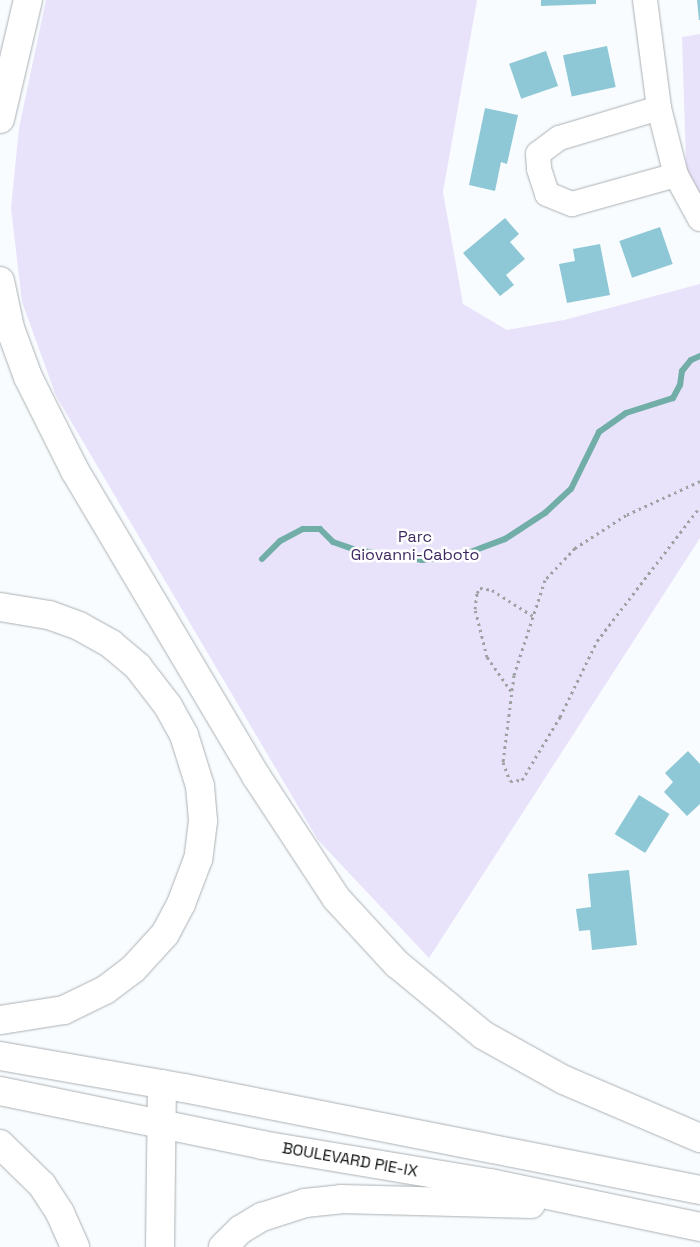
<!DOCTYPE html>
<html>
<head>
<meta charset="utf-8">
<style>
	body { margin:0 }
	#map { position:relative; width:700px; height:1247px; overflow:hidden; background:#f9fcfe; font-family:"Space Grotesk",sans-serif }
	div>[style] { position:absolute }
	.green>* { inset:0; background:#e9e2fb }
	.stream>* { height:6px; margin:-3px; padding:0 3px; transform-origin:3px; border-radius:3px; background:#71aea7 }
	.building>* { inset:0; background:#8ec8d6; transform-origin:0 0 }
	.path>* { height:3px; margin-top:-1.5px; transform-origin:0; background:repeating-linear-gradient(90deg,#9fa2a3 0 2.5px,transparent 0 6.5px) }
	.roads { filter:drop-shadow(0 0 1px #abb0b4) drop-shadow(0 0 1px #abb0b4) }
	.minor>* { height:24px; margin:-12px; padding:0 12px; transform-origin:12px; border-radius:12px; background:#fff }
	.highway>* { height:28px; margin:-14px; padding:0 14px; transform-origin:14px; border-radius:14px; background:#fff }
	span { translate:-50% -50%; white-space:nowrap; text-align:center; line-height:1.15; -webkit-text-stroke:5px #fff; paint-order:stroke }
	.park-label { font-size:16px; color:#3e2a60 }
	.street-label { font-size:16px; color:#0d0f10 }
</style>
</head>
<body>
<div id="map">
	<div class="green">
		<i style="clip-path:polygon(46px 0,477px 0,443px 192px,463px 304px,507px 330px,564px 320px,700px 284px,700px 538px,429px 958px,318px 840px,56px 396px,22px 302px,11px 208px,19px 128px)"></i>
		<i style="clip-path:polygon(700px 34px,700px 219px,687px 195px,682px 37px)"></i>
	</div>
	<div class="stream">
		<i style="left:262px;top:559px;width:25px;rotate:-45deg"></i>
		<i style="left:280px;top:541px;width:26px;rotate:-28deg"></i>
		<i style="left:303px;top:529px;width:17px"></i>
		<i style="left:320px;top:529px;width:18px;rotate:45deg"></i>
		<i style="left:333px;top:542px;width:24px;rotate:19deg"></i>
		<i style="left:356px;top:550px;width:67px;rotate:8.6deg"></i>
		<i style="left:422px;top:560px;width:43px;rotate:-7.9deg"></i>
		<i style="left:465px;top:554px;width:43px;rotate:-20.6deg"></i>
		<i style="left:505px;top:539px;width:48px;rotate:-33deg"></i>
		<i style="left:545px;top:513px;width:35px;rotate:-43deg"></i>
		<i style="left:571px;top:489px;width:64px;rotate:-63.8deg"></i>
		<i style="left:599px;top:432px;width:33px;rotate:-35deg"></i>
		<i style="left:626px;top:413px;width:49px;rotate:-17.7deg"></i>
		<i style="left:673px;top:398px;width:15px;rotate:-62deg"></i>
		<i style="left:680px;top:385px;width:14px;rotate:-82deg"></i>
		<i style="left:682px;top:371px;width:14px;rotate:-51deg"></i>
		<i style="left:691px;top:360px;width:10px;rotate:-24deg"></i>
	</div>
	<div class="building">
		<i style="clip-path:polygon(541px 0,596px 0,596px 4px,541px 6px)"></i>
		<i style="clip-path:polygon(697px 0,700px 0,700px 20px,699px 20px)"></i>
		<i style="left:607px;top:46px;width:42px;height:45px;rotate:78deg"></i>
		<i style="left:546px;top:51px;width:37px;height:39px;rotate:71deg"></i>
		<i style="clip-path:polygon(485px 108px,518px 115px,507px 164px,501px 162px,495px 191px,469px 185px)"></i>
		<i style="clip-path:polygon(505px 218px,519px 234px,510px 242px,525px 259px,506px 275px,514px 285px,500px 296px,463px 253px)"></i>
		<i style="left:660px;top:227px;width:39px;height:43px;rotate:71deg"></i>
		<i style="clip-path:polygon(600px 244px,610px 295px,567px 303px,559px 264px,575px 261px,573px 249px)"></i>
		<i style="clip-path:polygon(688px 751px,700px 764px,700px 804px,687px 816px,664px 792px,673px 782px,665px 773px)"></i>
		<i style="left:639px;top:795px;width:36px;height:46px;rotate:32deg"></i>
		<i style="clip-path:polygon(629px 870px,637px 945px,592px 950px,590px 930px,579px 931px,576px 909px,591px 907px,588px 874px)"></i>
	</div>
	<div class="path">
		<i style="left:700px;top:481px;width:81px;rotate:155.3deg"></i>
		<i style="left:626px;top:515px;width:61px;rotate:147.1deg"></i>
		<i style="left:575px;top:548px;width:44px;rotate:133.2deg"></i>
		<i style="left:545px;top:580px;width:100px;rotate:108.1deg"></i>
		<i style="left:514px;top:675px;width:88px;rotate:97.2deg"></i>
		<i style="left:503px;top:762px;width:20px;rotate:70deg"></i>
		<i style="left:510px;top:781px;width:12px;rotate:-5deg"></i>
		<i style="left:522px;top:780px;width:74px;rotate:-58.9deg"></i>
		<i style="left:560px;top:717px;width:85px;rotate:-64deg"></i>
		<i style="left:597px;top:641px;width:169px;rotate:-52.5deg"></i>
		<i style="left:511px;top:691px;width:42px;rotate:-125.2deg"></i>
		<i style="left:487px;top:657px;width:49px;rotate:-104deg"></i>
		<i style="left:475px;top:609px;width:16px;rotate:-83deg"></i>
		<i style="left:477px;top:593px;width:6px;rotate:-59deg"></i>
		<i style="left:480px;top:588px;width:12px;rotate:9deg"></i>
		<i style="left:492px;top:590px;width:49px;rotate:32.4deg"></i>
	</div>
	<div class="roads">
		<div class="minor">
			<i style="left:645px;top:0;width:109px;rotate:82.6deg"></i>
			<i style="left:659px;top:108px;width:69px;rotate:75.8deg"></i>
			<i style="left:676px;top:175px;width:50px;rotate:61.4deg"></i>
			<i style="left:659px;top:108px;width:104px;rotate:163.3deg"></i>
			<i style="left:559px;top:138px;width:26px;rotate:143deg"></i>
			<i style="left:538px;top:154px;width:15px;rotate:86deg"></i>
			<i style="left:539px;top:169px;width:26px;rotate:72deg"></i>
			<i style="left:547px;top:194px;width:27px;rotate:22deg"></i>
			<i style="left:572px;top:204px;width:108px;rotate:-15.6deg"></i>
		</div>
		<div class="highway">
			<i style="left:0;top:119px;width:122px;rotate:-76.8deg"></i>
			<i style="left:0;top:281px;width:48px;rotate:78deg"></i>
			<i style="left:10px;top:328px;width:52px;rotate:69.8deg"></i>
			<i style="left:28px;top:377px;width:105px;rotate:63.4deg"></i>
			<i style="left:75px;top:471px;width:355px;rotate:59.3deg"></i>
			<i style="left:256px;top:776px;width:146px;rotate:56.7deg"></i>
			<i style="left:336px;top:898px;width:90px;rotate:47.3deg"></i>
			<i style="left:397px;top:964px;width:112px;rotate:39.5deg"></i>
			<i style="left:483px;top:1035px;width:93px;rotate:29.1deg"></i>
			<i style="left:564px;top:1080px;width:148px;rotate:23.1deg"></i>
			<i style="left:0;top:607px;width:50px;rotate:9.3deg"></i>
			<i style="left:49px;top:615px;width:32px;rotate:20deg"></i>
			<i style="left:79px;top:626px;width:37px;rotate:29deg"></i>
			<i style="left:111px;top:644px;width:35px;rotate:40deg"></i>
			<i style="left:138px;top:667px;width:49px;rotate:52.4deg"></i>
			<i style="left:168px;top:706px;width:33px;rotate:61deg"></i>
			<i style="left:184px;top:735px;width:53px;rotate:72.6deg"></i>
			<i style="left:200px;top:786px;width:35px;rotate:85deg"></i>
			<i style="left:203px;top:821px;width:38px;rotate:97deg"></i>
			<i style="left:198px;top:859px;width:48px;rotate:110.7deg"></i>
			<i style="left:181px;top:904px;width:34px;rotate:118deg"></i>
			<i style="left:165px;top:934px;width:47px;rotate:132.4deg"></i>
			<i style="left:133px;top:969px;width:35px;rotate:143deg"></i>
			<i style="left:105px;top:990px;width:46px;rotate:154deg"></i>
			<i style="left:64px;top:1010px;width:65px;rotate:171.1deg"></i>
			<i style="left:0;top:1056px;width:187px;rotate:9.9deg"></i>
			<i style="left:184px;top:1088px;width:526px;rotate:11.18deg"></i>
			<i style="left:0;top:1091px;width:268px;rotate:11.6deg"></i>
			<i style="left:262px;top:1145px;width:231px;rotate:9.5deg"></i>
			<i style="left:490px;top:1183px;width:215px;rotate:11.8deg"></i>
			<i style="left:0;top:1144px;width:59px;rotate:44.3deg"></i>
			<i style="left:42px;top:1185px;width:33px;rotate:57deg"></i>
			<i style="left:60px;top:1213px;width:37px;rotate:66deg"></i>
			<i style="left:160px;top:1247px;width:163px;rotate:-89.3deg"></i>
			<i style="left:223px;top:1247px;width:24px;rotate:-45deg"></i>
			<i style="left:240px;top:1230px;width:26px;rotate:-31deg"></i>
			<i style="left:262px;top:1217px;width:45px;rotate:-18deg"></i>
			<i style="left:305px;top:1203px;width:36px;rotate:-6deg"></i>
			<i style="left:341px;top:1199px;width:190px;rotate:1.5deg"></i>
		</div>
	</div>
	<div class="park-label">
		<span style="left:415px;top:546px">Parc<br>Giovanni-Caboto</span>
	</div>
	<div class="street-label">
		<span style="left:350px;top:1160px;rotate:10deg">BOULEVARD PIE-IX</span>
	</div>
</div>
</body>
</html>
